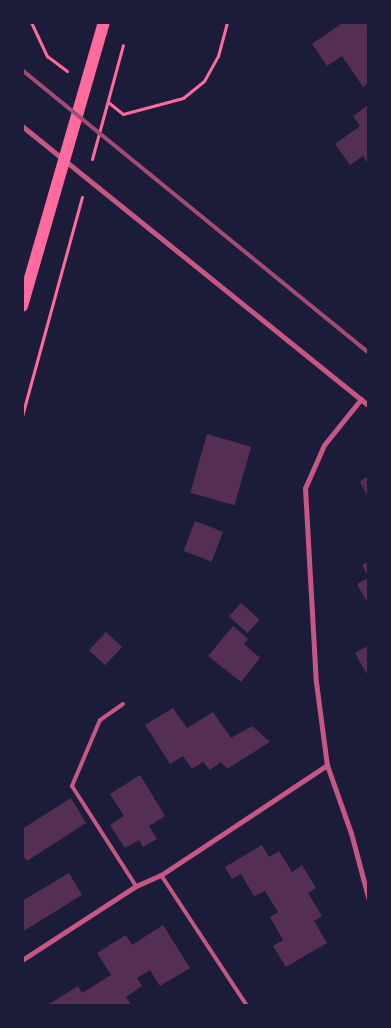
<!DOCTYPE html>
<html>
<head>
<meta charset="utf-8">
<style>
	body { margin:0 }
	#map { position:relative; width:391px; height:1028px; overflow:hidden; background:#1b1b3a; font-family:Arial,sans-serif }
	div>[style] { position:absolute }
	.building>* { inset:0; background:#542f53; transform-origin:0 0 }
	.path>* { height:3px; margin:-1.5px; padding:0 1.5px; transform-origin:1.5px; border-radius:1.5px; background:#ff6b9d }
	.service>* { height:4px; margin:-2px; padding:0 2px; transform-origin:2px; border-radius:2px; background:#c65784 }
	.minor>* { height:5px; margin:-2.5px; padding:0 2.5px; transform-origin:2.5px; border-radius:2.5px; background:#c65784 }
	.primary>* { height:12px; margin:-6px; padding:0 6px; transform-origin:6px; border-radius:6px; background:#ff6b9d }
	.rail>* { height:4px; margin:-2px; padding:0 2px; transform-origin:2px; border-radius:2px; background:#a44b75 }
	span { translate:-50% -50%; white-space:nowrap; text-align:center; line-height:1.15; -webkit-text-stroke:5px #1b1b3a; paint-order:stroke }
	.frame { position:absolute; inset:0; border:24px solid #1b1b3a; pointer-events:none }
</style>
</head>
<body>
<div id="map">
	<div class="building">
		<i style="clip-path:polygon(344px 22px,366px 22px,368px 27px,368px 83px,363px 87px,342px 56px,327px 66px,312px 44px)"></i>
		<i style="clip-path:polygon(368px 105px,368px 164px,363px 156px,350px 165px,335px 144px,360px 126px,353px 116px)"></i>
		<i style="left:207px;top:434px;width:46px;height:61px;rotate:16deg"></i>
		<i style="clip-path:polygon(368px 476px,368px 497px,360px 482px)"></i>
		<i style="left:195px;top:521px;width:30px;height:32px;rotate:21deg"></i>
		<i style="clip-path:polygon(368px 562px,368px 576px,362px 565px)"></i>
		<i style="clip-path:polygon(368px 578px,368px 604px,357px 584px)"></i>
		<i style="left:241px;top:603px;width:25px;height:18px;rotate:42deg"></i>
		<i style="clip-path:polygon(233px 626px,248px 639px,244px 644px,260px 658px,241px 682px,208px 656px)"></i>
		<i style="left:106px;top:632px;width:22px;height:25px;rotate:43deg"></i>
		<i style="clip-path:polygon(368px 646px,368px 676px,355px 653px)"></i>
		<i style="clip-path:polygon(173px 708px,187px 728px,213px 712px,231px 738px,252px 726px,270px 742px,227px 769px,221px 762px,210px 770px,203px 762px,192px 769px,183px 756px,170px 764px,145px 725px)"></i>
		<i style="clip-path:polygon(140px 775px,165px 816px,149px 826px,157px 839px,143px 847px,139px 840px,125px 848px,110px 825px,124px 816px,110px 794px)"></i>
		<i style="clip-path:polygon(71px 798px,86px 823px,27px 861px,22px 855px,22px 829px)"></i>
		<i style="clip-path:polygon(262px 845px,269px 857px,279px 851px,292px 872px,302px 865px,316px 888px,308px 893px,322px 916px,314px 921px,327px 943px,286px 967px,273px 946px,283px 940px,270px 917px,278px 912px,265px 891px,254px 896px,241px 874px,232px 879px,225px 867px)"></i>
		<i style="clip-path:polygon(69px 873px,82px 895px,22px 932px,22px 901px)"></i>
		<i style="clip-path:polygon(163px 925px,190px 968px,160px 986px,150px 970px,137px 978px,142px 986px,126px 997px,132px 1006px,46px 1006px,78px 986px,82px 993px,111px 975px,97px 953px,126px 935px,132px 945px)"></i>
	</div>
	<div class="path">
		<i style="left:31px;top:22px;width:38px;rotate:65deg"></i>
		<i style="left:47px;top:56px;width:25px;rotate:37deg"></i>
		<i style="left:108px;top:102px;width:19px;rotate:39deg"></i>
		<i style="left:123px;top:114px;width:62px;rotate:-14.9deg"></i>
		<i style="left:183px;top:98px;width:27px;rotate:-39deg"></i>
		<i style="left:204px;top:81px;width:29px;rotate:-61deg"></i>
		<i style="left:218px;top:56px;width:35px;rotate:-75deg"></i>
		<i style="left:92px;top:159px;width:118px;rotate:-74.8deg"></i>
		<i style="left:22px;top:416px;width:227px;rotate:-74.7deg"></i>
	</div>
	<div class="service">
		<i style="left:123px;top:704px;width:28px;rotate:145deg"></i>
		<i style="left:100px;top:720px;width:72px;rotate:113deg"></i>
		<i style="left:72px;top:786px;width:119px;rotate:57.4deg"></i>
		<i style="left:161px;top:875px;width:157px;rotate:56.7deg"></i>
	</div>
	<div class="minor">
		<i style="left:22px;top:126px;width:444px;rotate:38.9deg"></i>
		<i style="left:361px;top:399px;width:59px;rotate:128.8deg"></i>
		<i style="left:324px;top:445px;width:47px;rotate:113.8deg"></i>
		<i style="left:305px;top:488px;width:194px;rotate:86.8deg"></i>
		<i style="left:316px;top:682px;width:84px;rotate:82.5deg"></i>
		<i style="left:327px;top:765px;width:72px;rotate:70.6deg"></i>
		<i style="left:351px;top:833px;width:66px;rotate:75.1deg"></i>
		<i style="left:22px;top:960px;width:136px;rotate:-33deg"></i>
		<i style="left:136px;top:886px;width:27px;rotate:-24deg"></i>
		<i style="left:161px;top:875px;width:199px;rotate:-33.5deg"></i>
	</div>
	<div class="primary">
		<i style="left:22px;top:306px;width:296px;rotate:-73.9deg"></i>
	</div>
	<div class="rail">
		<i style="left:22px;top:70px;width:446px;rotate:39.2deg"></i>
	</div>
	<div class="frame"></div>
</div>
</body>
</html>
